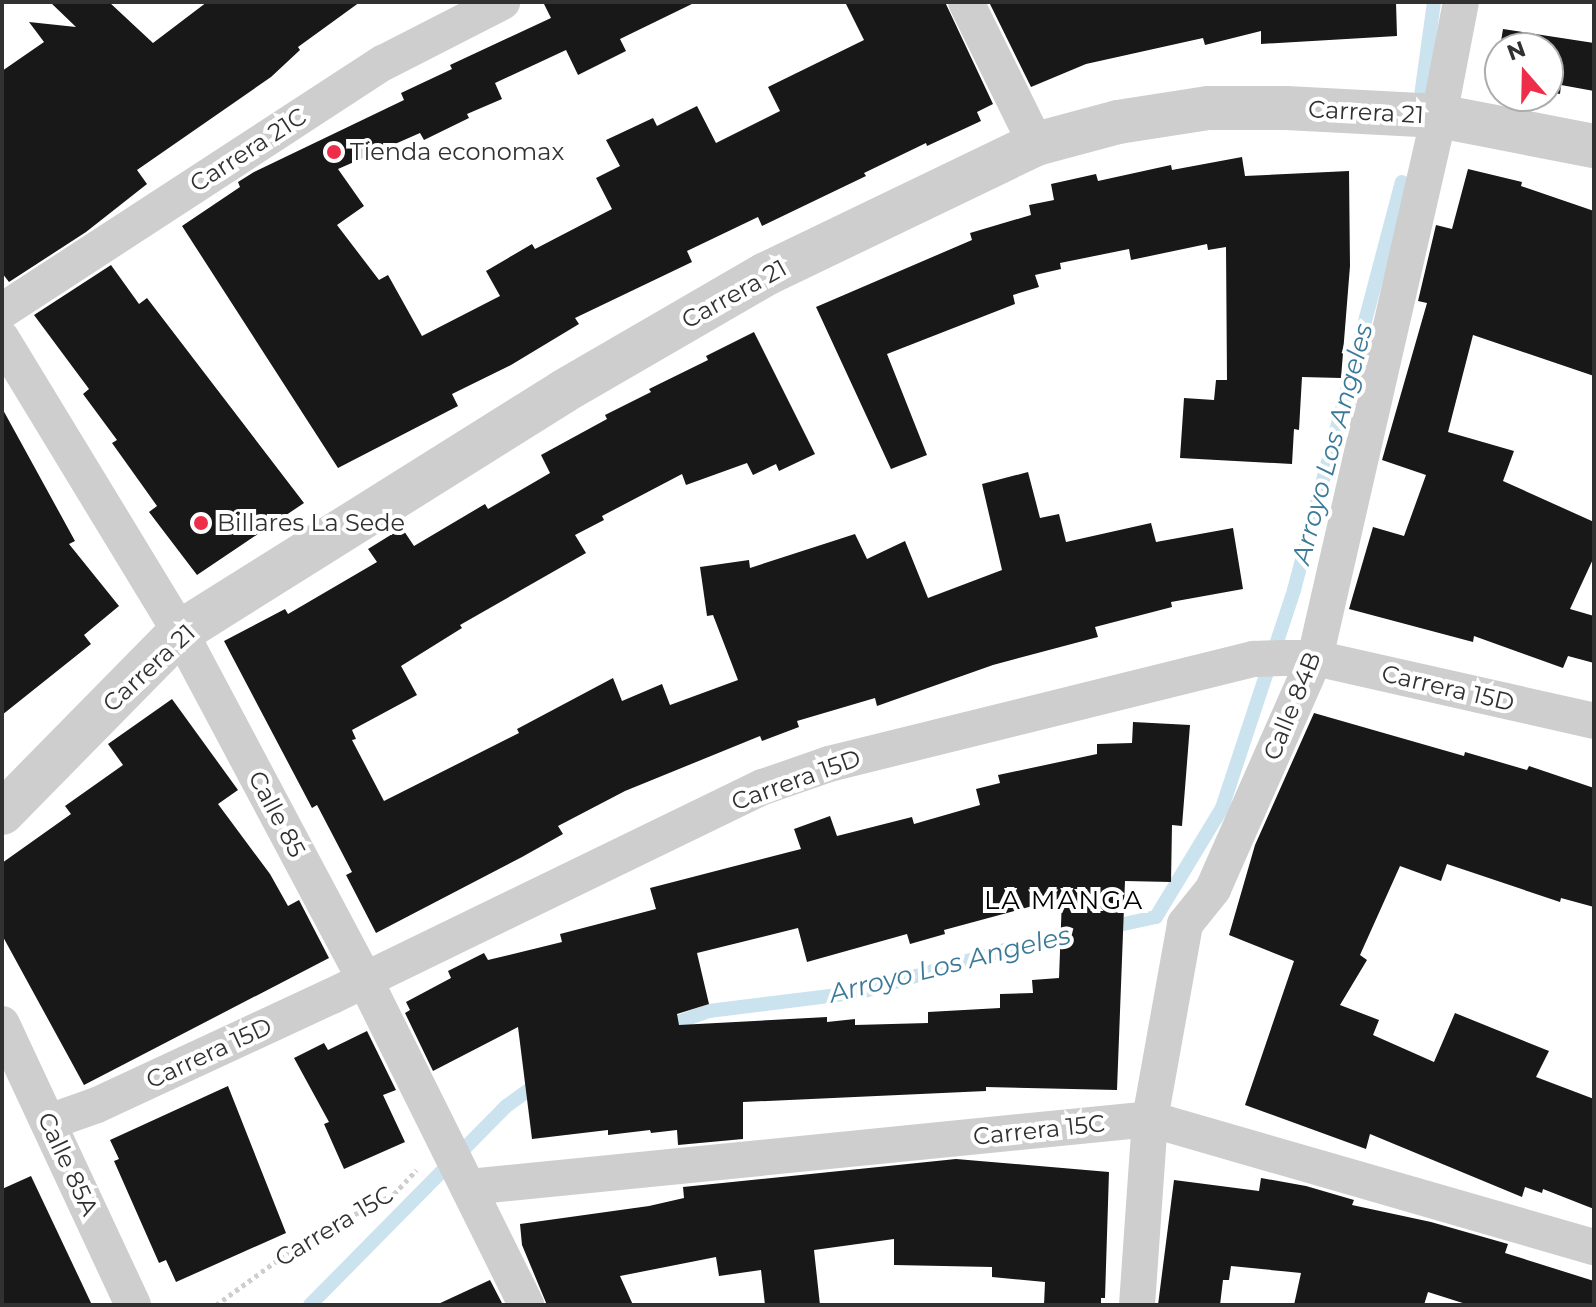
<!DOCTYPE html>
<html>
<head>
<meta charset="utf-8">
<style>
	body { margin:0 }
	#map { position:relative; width:1596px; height:1307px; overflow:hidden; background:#fff; font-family:Montserrat,sans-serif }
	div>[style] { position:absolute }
	.stream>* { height:14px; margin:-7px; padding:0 7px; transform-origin:7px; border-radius:7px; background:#cbe3ef }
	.building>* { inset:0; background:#181818 }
	.path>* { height:5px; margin-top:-2.5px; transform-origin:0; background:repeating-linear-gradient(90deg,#cecece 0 4px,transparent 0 8px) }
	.minor>* { height:36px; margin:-18px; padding:0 18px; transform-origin:18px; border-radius:18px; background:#cecece }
	.tertiary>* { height:44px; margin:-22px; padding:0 22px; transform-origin:22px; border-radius:22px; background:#cecece }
	.dots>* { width:22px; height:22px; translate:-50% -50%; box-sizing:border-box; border:4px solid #fff; border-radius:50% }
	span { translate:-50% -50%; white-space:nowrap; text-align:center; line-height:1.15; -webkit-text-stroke:8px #fff; paint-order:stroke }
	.street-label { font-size:24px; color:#313131 }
	.poi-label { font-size:24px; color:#313131 }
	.left { translate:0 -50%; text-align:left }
	.water-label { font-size:26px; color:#3a7a98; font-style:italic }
	.neighbourhood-label { font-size:26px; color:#000; letter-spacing:2px }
	.frame { position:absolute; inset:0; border:4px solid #313131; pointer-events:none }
	.north { position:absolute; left:1484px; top:32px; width:80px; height:80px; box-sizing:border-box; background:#fff; border:2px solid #adadad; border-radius:50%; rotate:340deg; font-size:22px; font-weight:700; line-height:32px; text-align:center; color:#313131 }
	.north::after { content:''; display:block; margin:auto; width:28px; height:36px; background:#ee2e49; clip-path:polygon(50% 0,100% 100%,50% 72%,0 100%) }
</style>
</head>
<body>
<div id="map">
	<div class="stream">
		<i style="left:1420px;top:103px;width:102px;rotate:-82.1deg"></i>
		<i style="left:1105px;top:928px;width:52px;rotate:-12.2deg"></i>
		<i style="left:1156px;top:917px;width:127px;rotate:-58.8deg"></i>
		<i style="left:1222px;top:808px;width:230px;rotate:-71.7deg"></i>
		<i style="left:1294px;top:590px;width:422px;rotate:-75.2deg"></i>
		<i style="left:662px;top:1028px;width:50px;rotate:-19.9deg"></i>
		<i style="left:709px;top:1011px;width:153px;rotate:-7.1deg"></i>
		<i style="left:861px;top:992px;width:150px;rotate:-16.3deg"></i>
		<i style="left:1005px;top:950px;width:74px;rotate:-12.5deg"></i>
		<i style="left:310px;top:1305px;width:278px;rotate:-45.4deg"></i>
		<i style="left:505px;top:1107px;width:44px;rotate:-35.8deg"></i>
	</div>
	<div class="building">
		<i style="clip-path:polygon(50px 2px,109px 2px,153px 43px,207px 2px,360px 2px,298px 47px,300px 50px,271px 77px,137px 170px,147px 184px,86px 232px,9px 282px,2px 273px,2px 71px,44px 42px,29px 22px,76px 27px)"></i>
		<i style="clip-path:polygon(543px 2px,696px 2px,620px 39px,626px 51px,578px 75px,566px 50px,495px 83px,502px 99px,467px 114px,469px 118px,424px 140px,420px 133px,338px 169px,364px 206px,337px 225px,379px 280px,388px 275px,422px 336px,500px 296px,486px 271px,532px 244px,535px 249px,612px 209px,596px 178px,620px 166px,606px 140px,653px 118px,657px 126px,697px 106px,716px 143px,780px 111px,768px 87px,864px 40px,845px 2px,945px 2px,993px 104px,977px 112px,981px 121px,927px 146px,926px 143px,864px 173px,866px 176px,762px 226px,758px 217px,687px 251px,692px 262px,575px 318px,579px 324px,511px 365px,452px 394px,458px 406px,338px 468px,182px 226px,240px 187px,238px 182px,254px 172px,404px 100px,401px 93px,452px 69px,450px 65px,551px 18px)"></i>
		<i style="clip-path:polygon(989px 2px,1396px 2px,1397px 36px,1261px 44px,1261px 31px,1205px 45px,1203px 38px,1086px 64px,1031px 87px)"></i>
		<i style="clip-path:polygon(1503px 29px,1594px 43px,1594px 91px,1561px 85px,1560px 94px,1548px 92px,1548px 48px,1500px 48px,1500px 85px,1494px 84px)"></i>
		<i style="clip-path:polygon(1242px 157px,1245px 176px,1349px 171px,1350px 266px,1341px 378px,1302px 377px,1299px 430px,1294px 429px,1292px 464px,1180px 458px,1184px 398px,1214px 400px,1216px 380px,1227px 380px,1226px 247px,1208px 250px,1207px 244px,1131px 260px,1129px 249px,1060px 263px,1061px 269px,1035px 275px,1039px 287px,1013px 295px,1015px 304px,887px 354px,927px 455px,891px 469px,816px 307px,972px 240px,970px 233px,1031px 215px,1029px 205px,1054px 200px,1051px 184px,1096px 174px,1098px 181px,1171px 165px,1172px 170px)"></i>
		<i style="clip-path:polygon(1468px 169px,1522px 182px,1521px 186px,1594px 211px,1594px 376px,1473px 335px,1448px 432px,1514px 451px,1503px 481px,1594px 522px,1594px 557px,1570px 609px,1594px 616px,1594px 663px,1568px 656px,1563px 668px,1474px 636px,1473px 642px,1349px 609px,1373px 527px,1404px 536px,1426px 475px,1382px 460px,1427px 303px,1418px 301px,1436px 225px,1452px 229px)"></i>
		<i style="clip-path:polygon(111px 265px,139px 304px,147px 298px,304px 503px,197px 575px,149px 512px,157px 506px,112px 443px,117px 440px,83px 394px,89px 389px,34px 315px)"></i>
		<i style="clip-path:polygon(754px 332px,815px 454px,779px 471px,776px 464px,753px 475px,747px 463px,686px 485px,682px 474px,602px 516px,604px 520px,575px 535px,586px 553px,460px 625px,462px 628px,401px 666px,417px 695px,352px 730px,356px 739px,352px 740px,384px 801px,519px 733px,517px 729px,613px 678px,622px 701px,662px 684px,670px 705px,738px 680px,713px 615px,707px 616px,700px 567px,749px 560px,750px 568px,855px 534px,867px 559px,905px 541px,928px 598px,1002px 570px,982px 484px,1028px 472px,1040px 518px,1059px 514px,1066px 542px,1151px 523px,1156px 542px,1233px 528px,1243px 589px,1171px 602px,1172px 607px,1095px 627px,1098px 637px,993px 665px,877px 706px,875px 698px,797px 721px,799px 727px,762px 741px,760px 736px,625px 791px,558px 826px,563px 834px,522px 857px,376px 933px,346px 875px,352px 872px,317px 805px,312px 808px,224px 641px,285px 609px,288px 614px,377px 562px,368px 549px,402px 528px,414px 546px,485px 504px,488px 509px,550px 473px,541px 455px,607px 419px,605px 415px,651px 392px,649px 389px,708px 360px,706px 356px)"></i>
		<i style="clip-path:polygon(2px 408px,75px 541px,69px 544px,119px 606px,84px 635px,91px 644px,2px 715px)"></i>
		<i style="clip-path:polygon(172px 699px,238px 790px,218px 804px,270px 874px,288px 906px,299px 900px,329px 958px,84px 1085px,2px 935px,2px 863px,71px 814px,65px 806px,123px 765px,108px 744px)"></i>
		<i style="clip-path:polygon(1314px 713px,1464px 756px,1465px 752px,1527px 770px,1529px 766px,1594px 788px,1594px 907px,1561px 898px,1560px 902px,1447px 864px,1441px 881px,1400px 866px,1360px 955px,1367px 960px,1340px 1005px,1379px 1020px,1373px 1035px,1434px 1062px,1455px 1013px,1549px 1051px,1536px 1077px,1594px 1099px,1594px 1209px,1543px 1189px,1542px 1193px,1525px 1187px,1522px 1197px,1370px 1134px,1366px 1149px,1245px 1105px,1294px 961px,1229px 935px,1255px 845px)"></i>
		<i style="clip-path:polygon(evenodd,1133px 722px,1190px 725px,1182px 826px,1172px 825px,1171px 882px,1125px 881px,1117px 1090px,986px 1087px,986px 1091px,743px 1102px,743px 1139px,678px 1145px,677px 1130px,651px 1133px,650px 1130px,608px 1135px,608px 1130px,532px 1139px,518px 1027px,433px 1071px,405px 1013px,410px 1010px,406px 1002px,451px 978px,448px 971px,484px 953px,488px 960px,562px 942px,560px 934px,656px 909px,650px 888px,801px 849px,794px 829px,830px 816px,837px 836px,912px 817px,914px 824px,980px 805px,976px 789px,1000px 783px,998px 775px,1097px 754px,1097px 744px,1132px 743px,1133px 722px,1062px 898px,1059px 978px,1032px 980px,1033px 993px,1000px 994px,1000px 1008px,928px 1012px,928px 1023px,855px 1025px,855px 1019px,827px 1022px,827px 1017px,679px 1025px,677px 1014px,709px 1004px,697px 953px,798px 928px,807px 962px,907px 934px,910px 944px,945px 934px,944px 930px,1062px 898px)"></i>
		<i style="clip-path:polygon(367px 1031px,396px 1090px,383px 1095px,405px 1142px,344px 1169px,324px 1124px,329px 1122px,294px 1058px,324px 1043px,328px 1050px)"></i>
		<i style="clip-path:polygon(228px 1086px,286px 1233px,176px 1282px,166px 1260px,159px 1263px,114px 1161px,119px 1159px,110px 1140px)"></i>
		<i style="clip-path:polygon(956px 1159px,1109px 1172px,1105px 1298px,1101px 1298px,1101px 1305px,1044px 1305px,1045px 1282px,992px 1277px,992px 1267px,894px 1265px,894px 1239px,814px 1250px,820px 1305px,765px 1305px,761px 1270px,719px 1276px,716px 1257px,620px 1276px,633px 1305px,547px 1305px,522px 1245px,520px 1224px,649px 1206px,684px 1198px,683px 1187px)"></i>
		<i style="clip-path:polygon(31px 1176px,92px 1305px,2px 1305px,2px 1189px)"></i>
		<i style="clip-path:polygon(1261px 1178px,1306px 1186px,1354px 1200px,1352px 1205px,1431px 1222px,1508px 1244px,1505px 1253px,1594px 1281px,1594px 1305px,1469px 1305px,1428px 1292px,1424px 1305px,1294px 1305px,1301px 1273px,1231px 1266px,1229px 1280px,1223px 1280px,1220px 1305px,1158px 1305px,1174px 1180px,1259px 1191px)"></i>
		<i style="clip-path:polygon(490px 1280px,503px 1305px,436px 1305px)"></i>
	</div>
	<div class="path">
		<i style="left:216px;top:1305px;width:110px;rotate:-36.1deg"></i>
		<i style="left:305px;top:1240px;width:100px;rotate:-27.3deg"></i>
		<i style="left:394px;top:1194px;width:33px;rotate:-47deg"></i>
	</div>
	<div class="minor">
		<i style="left:966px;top:2px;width:158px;rotate:63.8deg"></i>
		<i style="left:2px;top:311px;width:455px;rotate:-33.1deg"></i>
		<i style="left:383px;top:63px;width:134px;rotate:-27.1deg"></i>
		<i style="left:2px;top:339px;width:343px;rotate:58.7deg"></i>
		<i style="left:180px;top:632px;width:394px;rotate:62deg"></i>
		<i style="left:365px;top:980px;width:363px;rotate:63.6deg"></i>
		<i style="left:2px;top:1024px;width:310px;rotate:65deg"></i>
		<i style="left:49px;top:1122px;width:51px;rotate:-19.5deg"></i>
		<i style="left:97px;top:1105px;width:259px;rotate:-24.9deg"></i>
		<i style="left:332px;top:996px;width:479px;rotate:-25.9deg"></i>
		<i style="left:763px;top:787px;width:70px;rotate:-19.2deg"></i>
		<i style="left:829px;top:764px;width:438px;rotate:-13.9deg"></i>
		<i style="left:1254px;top:659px;width:28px;rotate:-2deg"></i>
		<i style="left:1282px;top:658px;width:33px"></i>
		<i style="left:1315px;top:658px;width:286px;rotate:12.7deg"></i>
		<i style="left:469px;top:1187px;width:684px;rotate:-5.7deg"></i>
		<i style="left:1150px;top:1119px;width:462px;rotate:16.1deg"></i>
		<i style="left:1137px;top:1305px;width:186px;rotate:-86deg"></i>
		<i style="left:1150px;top:1119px;width:198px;rotate:-79.8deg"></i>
		<i style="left:1185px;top:924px;width:45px;rotate:-51.3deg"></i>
		<i style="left:1213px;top:889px;width:253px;rotate:-66.2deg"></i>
		<i style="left:1315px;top:658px;width:556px;rotate:-77.11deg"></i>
		<i style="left:1439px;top:116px;width:116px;rotate:-79.1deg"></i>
	</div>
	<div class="tertiary">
		<i style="left:2px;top:813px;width:254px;rotate:-45.5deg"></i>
		<i style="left:180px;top:632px;width:453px;rotate:-32.1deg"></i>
		<i style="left:564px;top:391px;width:233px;rotate:-30.1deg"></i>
		<i style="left:766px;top:274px;width:300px;rotate:-25.7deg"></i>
		<i style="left:1036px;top:144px;width:85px;rotate:-15deg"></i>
		<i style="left:1118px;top:122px;width:91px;rotate:-8.8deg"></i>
		<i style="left:1208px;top:108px;width:78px"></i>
		<i style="left:1286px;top:108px;width:153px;rotate:3deg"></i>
		<i style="left:1439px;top:116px;width:158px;rotate:11deg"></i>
	</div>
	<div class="dots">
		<i style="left:334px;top:152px;background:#ee2e49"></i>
		<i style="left:201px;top:523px;background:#ee2e49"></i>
	</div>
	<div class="street-label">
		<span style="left:1366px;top:112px;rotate:3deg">Carrera 21</span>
		<span style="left:248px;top:150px;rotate:-33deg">Carrera 21C</span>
		<span style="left:734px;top:294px;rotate:-29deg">Carrera 21</span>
		<span style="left:149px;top:668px;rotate:-43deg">Carrera 21</span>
		<span style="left:1448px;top:688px;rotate:13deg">Carrera 15D</span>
		<span style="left:1292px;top:706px;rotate:-68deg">Calle 84B</span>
		<span style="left:796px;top:780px;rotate:-20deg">Carrera 15D</span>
		<span style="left:277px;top:814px;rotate:62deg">Calle 85</span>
		<span style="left:209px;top:1053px;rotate:-25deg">Carrera 15D</span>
		<span style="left:1039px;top:1130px;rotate:-6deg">Carrera 15C</span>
		<span style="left:68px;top:1164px;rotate:65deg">Calle 85A</span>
		<span style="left:334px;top:1226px;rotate:-31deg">Carrera 15C</span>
	</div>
	<div class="poi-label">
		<span class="left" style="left:350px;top:152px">Tienda economax</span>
		<span class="left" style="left:217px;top:523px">Billares La Sede</span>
	</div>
	<div class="water-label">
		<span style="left:1333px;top:444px;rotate:-75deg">Arroyo Los Angeles</span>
		<span style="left:950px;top:965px;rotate:-14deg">Arroyo Los Angeles</span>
	</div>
	<div class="neighbourhood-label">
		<span style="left:1064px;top:901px">LA MANGA</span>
	</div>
	<div class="frame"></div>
	<div class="north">N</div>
</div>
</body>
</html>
